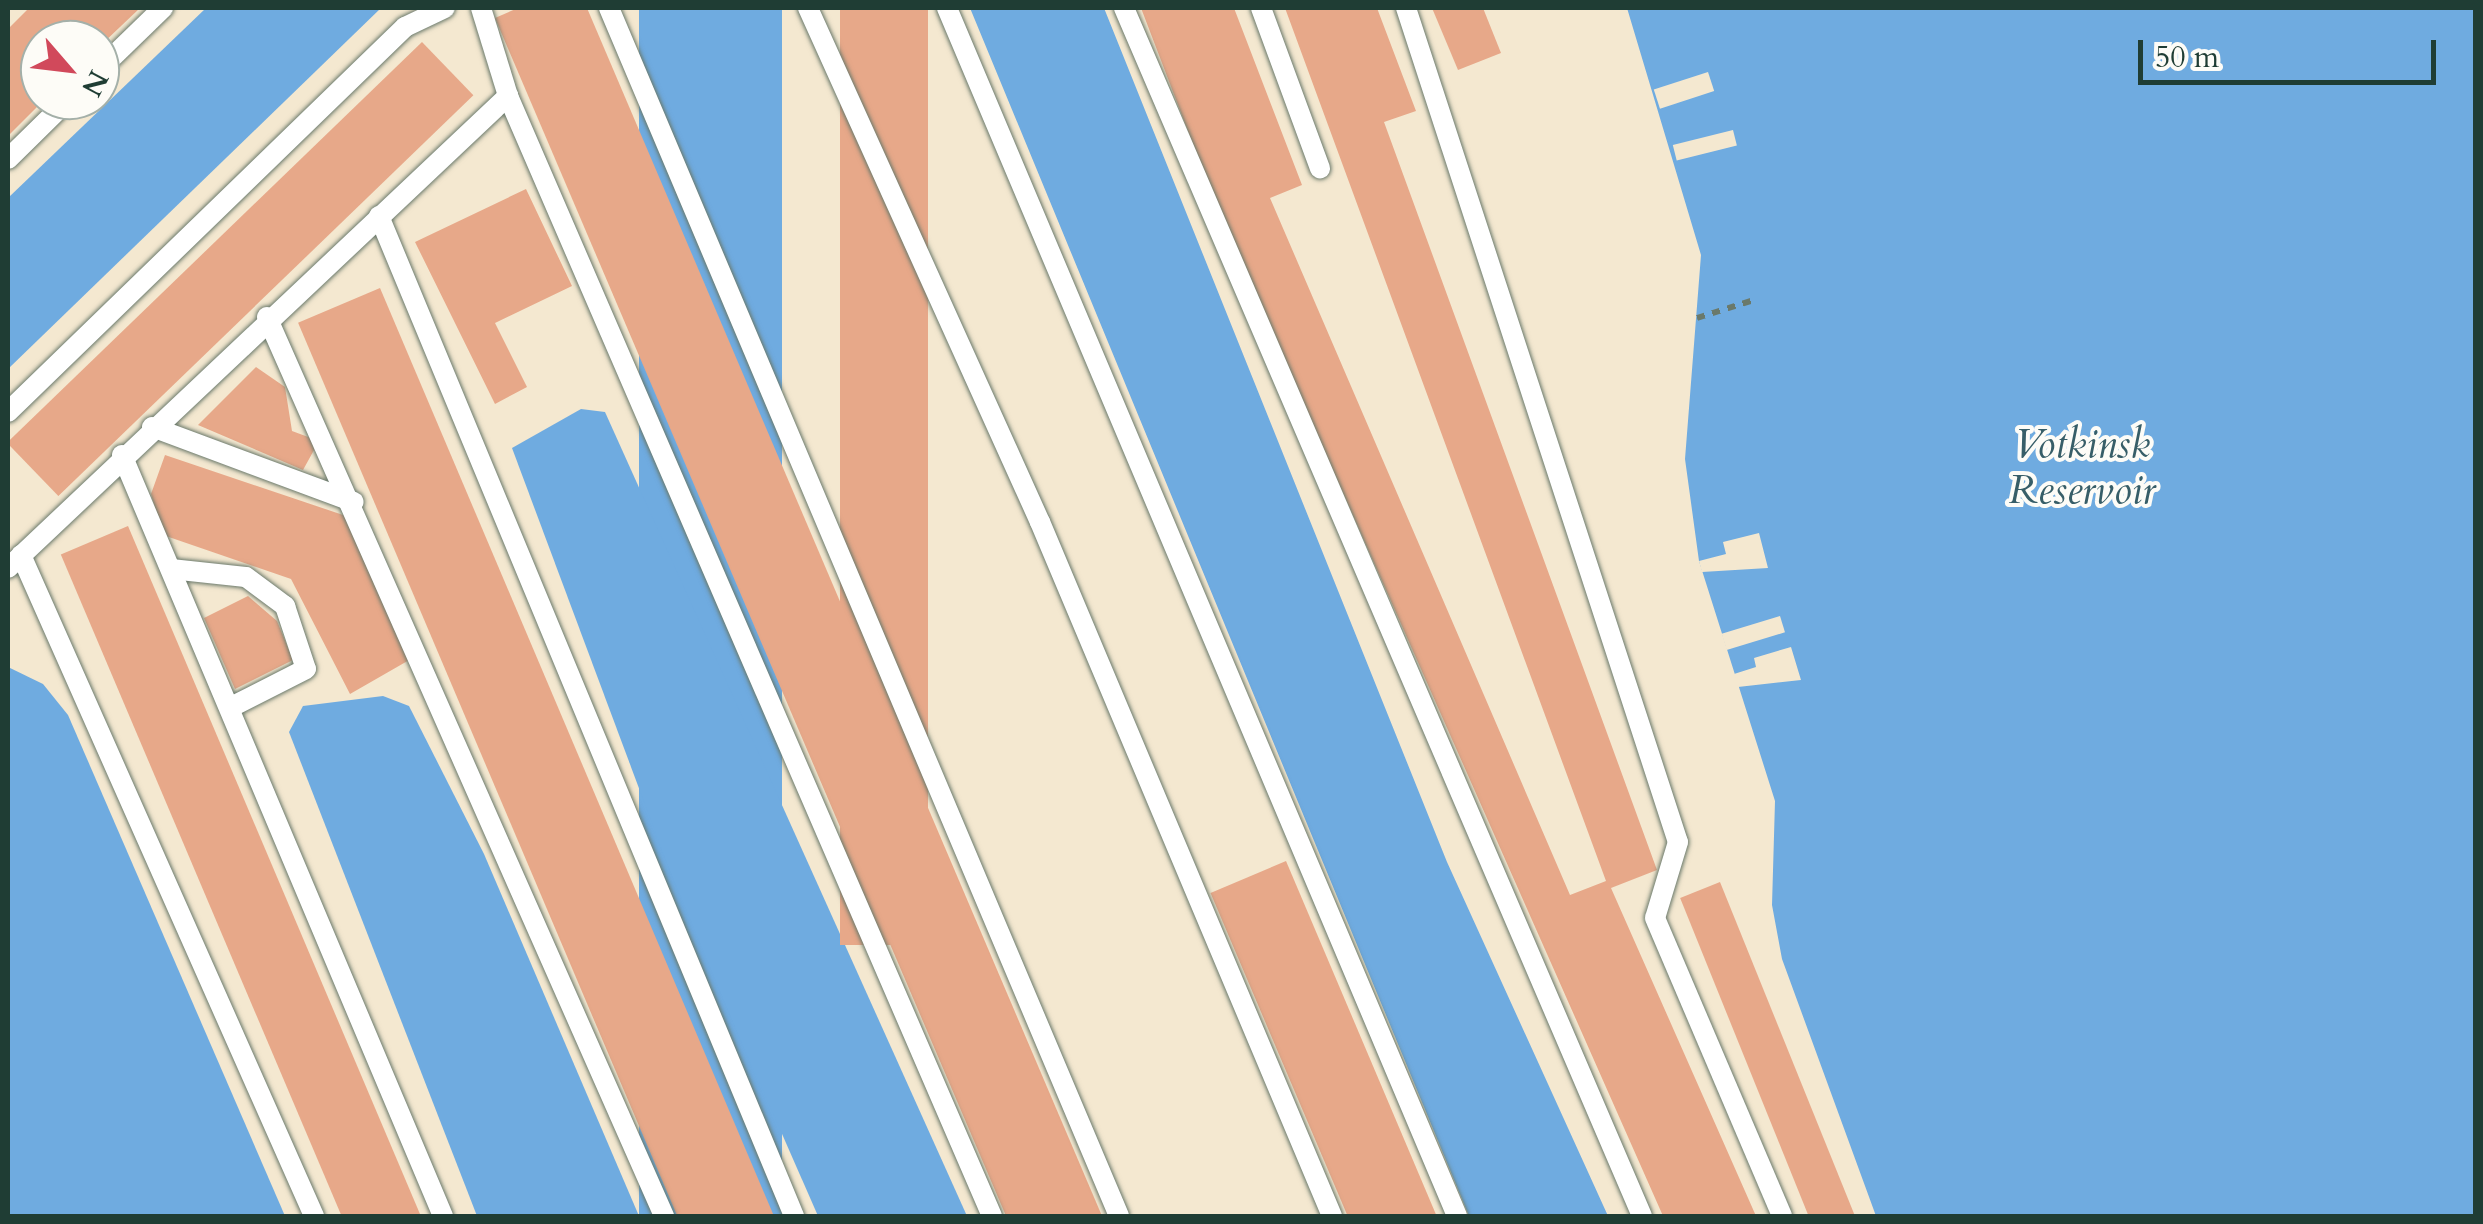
<!DOCTYPE html>
<html>
<head>
<meta charset="utf-8">
<style>
	body { margin:0 }
	#map { position:relative; width:2483px; height:1224px; overflow:hidden; background:#f4e8d0; font-family:Cardo,serif }
	div>[style] { position:absolute }
	.water>* { inset:0; background:#6fabe0; transform-origin:0 0 }
	.pier>* { inset:0; background:#f4e8d0; transform-origin:0 0 }
	.building>* { inset:0; background:#e7a889; transform-origin:0 0 }
	.path>* { height:6px; margin-top:-3px; transform-origin:0; background:repeating-linear-gradient(90deg,#6a796b 0 8px,transparent 0 16px) }
	.roads { filter:drop-shadow(0 0 2px #6a796b) drop-shadow(0 0 2px #6a796b) }
	.lane>* { height:20px; margin:-10px; padding:0 10px; transform-origin:10px; border-radius:10px; background:#fff }
	span { translate:-50% -50%; white-space:nowrap; text-align:center; line-height:1.15; -webkit-text-stroke:8px #fdfcf7; paint-order:stroke }
	.water-label { font-size:40px; color:#375e68; font-style:italic }
	.frame { position:absolute; inset:0; border:10px solid #1f3d34; pointer-events:none }
	.north { position:absolute; left:20px; top:20px; width:100px; height:100px; box-sizing:border-box; background:#fdfcf7; border:2px solid #a4b0a9; border-radius:50%; rotate:118deg; font-size:28px; font-weight:700; line-height:40px; text-align:center; color:#1f3d34 }
	.north::after { content:''; display:block; margin:auto; width:35px; height:45px; background:#d1495b; clip-path:polygon(50% 0,100% 100%,50% 72%,0 100%) }
	.scale { position:absolute; left:2138px; top:40px; width:298px; height:45px; box-sizing:border-box; border:5px solid #1f3d34; border-top:0; padding-left:12px; font-size:30px; line-height:35px; white-space:nowrap; color:#1f3d34; -webkit-text-stroke:8px #fdfcf7; paint-order:stroke }
</style>
</head>
<body>
<div id="map">
	<div class="water">
		<i style="clip-path:polygon(206px 8px,381px 8px,8px 369px,8px 198px)"></i>
		<i style="left:639px;top:8px;width:143px;height:1310px"></i>
		<i style="clip-path:polygon(970px 8px,1104px 8px,1447px 862px,1608px 1216px,1469px 1216px)"></i>
		<i style="clip-path:polygon(1627px 8px,2475px 8px,2475px 1216px,1876px 1216px,1782px 959px,1772px 905px,1775px 801px,1699px 561px,1685px 459px,1701px 255px)"></i>
		<i style="clip-path:polygon(581px 409px,605px 412px,967px 1216px,818px 1216px,687px 917px,512px 448px)"></i>
		<i style="clip-path:polygon(8px 667px,43px 684px,68px 715px,285px 1216px,8px 1216px)"></i>
		<i style="clip-path:polygon(383px 696px,409px 706px,484px 854px,639px 1216px,477px 1216px,289px 732px,303px 706px)"></i>
	</div>
	<div class="pier">
		<i style="left:1708px;top:72px;width:20px;height:57px;rotate:72deg"></i>
		<i style="left:1733px;top:130px;width:16px;height:62px;rotate:76deg"></i>
		<i style="clip-path:polygon(1759px 533px,1768px 568px,1702px 572px,1699px 561px,1726px 554px,1723px 542px)"></i>
		<i style="left:1780px;top:616px;width:17px;height:61px;rotate:73deg"></i>
		<i style="clip-path:polygon(1791px 647px,1801px 680px,1738px 687px,1734px 674px,1756px 667px,1754px 658px)"></i>
	</div>
	<div class="building">
		<i style="clip-path:polygon(29px 8px,140px 8px,100px 46px,40px 40px,44px 100px,8px 136px,8px 29px)"></i>
		<i style="clip-path:polygon(518px 8px,587px 8px,1102px 1216px,1006px 1216px,495px 18px)"></i>
		<i style="left:840px;top:8px;width:88px;height:937px"></i>
		<i style="clip-path:polygon(1141px 8px,1234px 8px,1302px 185px,1270px 198px,1570px 895px,1606px 881px,1285px 8px,1377px 8px,1416px 111px,1384px 122px,1657px 870px,1611px 888px,1756px 1216px,1663px 1216px,1220px 215px)"></i>
		<i style="clip-path:polygon(1432px 8px,1483px 8px,1501px 53px,1458px 70px)"></i>
		<i style="left:422px;top:42px;width:74px;height:577px;rotate:46deg"></i>
		<i style="clip-path:polygon(526px 189px,572px 286px,495px 323px,527px 387px,495px 404px,415px 242px)"></i>
		<i style="left:380px;top:288px;width:1009px;height:89px;rotate:67deg"></i>
		<i style="clip-path:polygon(256px 367px,285px 387px,292px 431px,319px 441px,303px 470px,198px 425px)"></i>
		<i style="clip-path:polygon(165px 455px,349px 517px,411px 659px,350px 694px,291px 579px,163px 535px,151px 494px)"></i>
		<i style="left:128px;top:526px;width:750px;height:73px;rotate:67deg"></i>
		<i style="clip-path:polygon(248px 596px,277px 621px,293px 660px,235px 689px,204px 618px)"></i>
		<i style="left:1286px;top:861px;width:385px;height:82px;rotate:67deg"></i>
		<i style="left:1720px;top:882px;width:359px;height:43px;rotate:68deg"></i>
	</div>
	<div class="path">
		<i style="left:1697px;top:318px;width:60px;rotate:-17.5deg"></i>
	</div>
	<div class="roads">
		<div class="lane">
			<i style="left:481px;top:8px;width:92px;rotate:72.9deg"></i>
			<i style="left:609px;top:8px;width:1311px;rotate:67.11deg"></i>
			<i style="left:808px;top:8px;width:564px;rotate:65.71deg"></i>
			<i style="left:1040px;top:522px;width:753px;rotate:67.18deg"></i>
			<i style="left:947px;top:8px;width:1311px;rotate:67.11deg"></i>
			<i style="left:1124px;top:8px;width:1314px;rotate:66.79deg"></i>
			<i style="left:1261px;top:8px;width:171px;rotate:69.8deg"></i>
			<i style="left:1406px;top:8px;width:877px;rotate:71.94deg"></i>
			<i style="left:1678px;top:842px;width:79px;rotate:106.8deg"></i>
			<i style="left:1655px;top:918px;width:324px;rotate:66.9deg"></i>
			<i style="left:100px;top:69px;width:88px;rotate:-44.1deg"></i>
			<i style="left:8px;top:159px;width:84px;rotate:-44.5deg"></i>
			<i style="left:379px;top:216px;width:1083px;rotate:67.46deg"></i>
			<i style="left:267px;top:317px;width:983px;rotate:66.17deg"></i>
			<i style="left:8px;top:412px;width:553px;rotate:-44.12deg"></i>
			<i style="left:405px;top:27px;width:44px;rotate:-25.4deg"></i>
			<i style="left:152px;top:427px;width:215px;rotate:20.4deg"></i>
			<i style="left:122px;top:455px;width:826px;rotate:67.13deg"></i>
			<i style="left:21px;top:555px;width:723px;rotate:66.09deg"></i>
			<i style="left:8px;top:568px;width:688px;rotate:-43.35deg"></i>
			<i style="left:508px;top:96px;width:1220px;rotate:66.63deg"></i>
			<i style="left:171px;top:569px;width:75px;rotate:6.1deg"></i>
			<i style="left:246px;top:577px;width:49px;rotate:36.6deg"></i>
			<i style="left:285px;top:606px;width:66px;rotate:71.6deg"></i>
			<i style="left:306px;top:669px;width:84px;rotate:153.1deg"></i>
		</div>
	</div>
	<div class="water-label">
		<span style="left:2082px;top:468px">Votkinsk<br>Reservoir</span>
	</div>
	<div class="frame"></div>
	<div class="north">N</div>
	<div class="scale">50 m</div>
</div>
</body>
</html>
